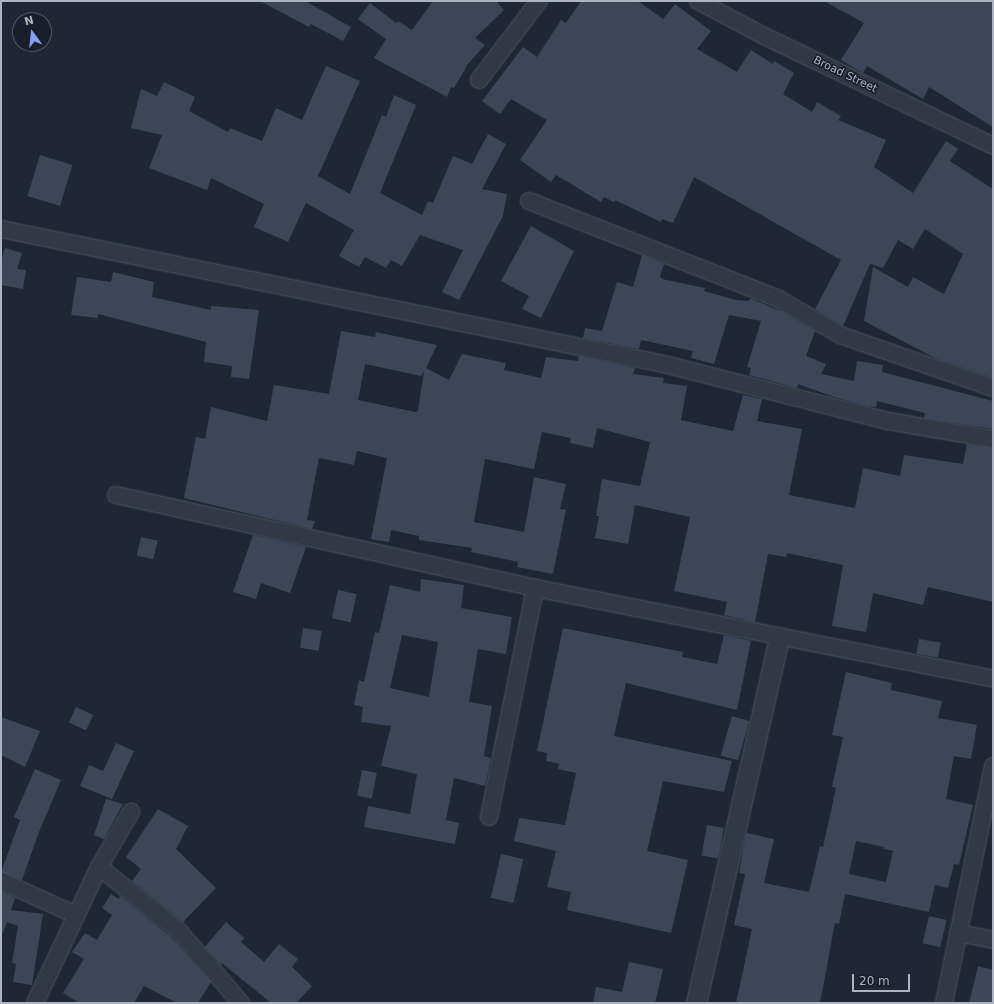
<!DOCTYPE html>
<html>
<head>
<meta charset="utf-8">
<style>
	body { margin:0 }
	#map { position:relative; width:994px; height:1004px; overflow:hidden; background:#202635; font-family:"DejaVu Sans",sans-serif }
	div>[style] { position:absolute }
	.building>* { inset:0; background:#3e4558; transform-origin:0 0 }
	.roads { filter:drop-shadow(0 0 1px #4e5361) drop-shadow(0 0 1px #4e5361) }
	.minor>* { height:16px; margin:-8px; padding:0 8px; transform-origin:8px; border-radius:8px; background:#333846 }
	.tertiary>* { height:19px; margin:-9.5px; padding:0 9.5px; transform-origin:9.5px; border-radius:9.5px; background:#333846 }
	span { translate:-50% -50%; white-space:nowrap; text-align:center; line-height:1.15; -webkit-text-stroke:3px #191e2a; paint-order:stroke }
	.street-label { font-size:11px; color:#adb3c3 }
	.frame { position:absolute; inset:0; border:2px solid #adb3c3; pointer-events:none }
	.north { position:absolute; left:12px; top:12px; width:40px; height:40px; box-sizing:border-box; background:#191e2a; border:1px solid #545a67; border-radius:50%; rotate:345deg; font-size:11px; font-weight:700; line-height:16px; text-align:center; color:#adb3c3 }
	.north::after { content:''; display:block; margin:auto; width:14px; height:18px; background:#839ef2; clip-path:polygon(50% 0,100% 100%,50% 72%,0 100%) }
	.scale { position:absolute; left:852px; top:974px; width:58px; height:18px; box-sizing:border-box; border:2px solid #adb3c3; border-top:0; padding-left:5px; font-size:12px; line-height:14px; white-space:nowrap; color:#adb3c3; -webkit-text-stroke:3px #191e2a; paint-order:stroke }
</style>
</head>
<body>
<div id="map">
	<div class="building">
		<i style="clip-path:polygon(260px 1px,305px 1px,351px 27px,343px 41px,311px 24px,309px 27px)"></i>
		<i style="clip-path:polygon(433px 1px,496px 1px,504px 10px,475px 38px,485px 45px,468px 64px,454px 88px,451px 87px,447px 97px,374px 58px,386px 39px,358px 19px,370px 3px,396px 23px,398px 21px,412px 30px)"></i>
		<i style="clip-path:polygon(581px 1px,638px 1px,663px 19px,675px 4px,711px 31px,697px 49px,737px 72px,751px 50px,773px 64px,774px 61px,794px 73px,783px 94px,812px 112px,817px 102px,841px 116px,838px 120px,886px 140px,874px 167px,913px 193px,946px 141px,958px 149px,950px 161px,993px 189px,993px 378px,935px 358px,864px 321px,873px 267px,908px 287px,913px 277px,944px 294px,963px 254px,925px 229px,913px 249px,898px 240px,883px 268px,870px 264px,843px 326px,815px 309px,841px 260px,694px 177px,673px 223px,662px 219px,661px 222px,615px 200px,614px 202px,604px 197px,601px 202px,556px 175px,551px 182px,520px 160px,547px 120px,511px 99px,500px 114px,482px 101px,523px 47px,537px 57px,561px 20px,566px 23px)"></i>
		<i style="clip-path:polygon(824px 1px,993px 1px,993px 127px,929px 87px,923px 99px,867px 66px,863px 73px,841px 60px,864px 23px)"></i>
		<i style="clip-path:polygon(326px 66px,360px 81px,318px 176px,350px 194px,382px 115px,386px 117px,394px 95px,416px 105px,380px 193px,422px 215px,428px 201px,433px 203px,453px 156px,472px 164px,488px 134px,506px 144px,482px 189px,507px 194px,503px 216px,459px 300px,442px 292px,463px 250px,420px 235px,402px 266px,391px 260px,386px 268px,365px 257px,359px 267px,339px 256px,354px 230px,306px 203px,288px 242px,254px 227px,264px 204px,211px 178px,207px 190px,149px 168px,162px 135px,131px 128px,141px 89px,157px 96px,164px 82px,195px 97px,189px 111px,228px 132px,230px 128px,262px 141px,276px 108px,302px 120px)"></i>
		<i style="left:40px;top:155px;width:34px;height:43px;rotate:17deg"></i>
		<i style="clip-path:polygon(531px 226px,574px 251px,541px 318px,522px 309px,529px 296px,501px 281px)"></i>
		<i style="clip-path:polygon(5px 248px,22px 253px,17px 269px,26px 270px,23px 289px,1px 285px,1px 261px)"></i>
		<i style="clip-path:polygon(642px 255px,664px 264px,660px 276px,662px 279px,705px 288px,704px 291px,736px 300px,749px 301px,750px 298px,782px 312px,815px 331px,806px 356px,826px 364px,821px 374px,854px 381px,857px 361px,883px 365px,882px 372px,993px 401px,993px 429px,924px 418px,925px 413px,877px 401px,876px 407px,867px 406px,834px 397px,798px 384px,797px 388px,749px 375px,751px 368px,747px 367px,761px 321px,729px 315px,714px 364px,691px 358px,693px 351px,641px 340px,639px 349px,583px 338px,585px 328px,602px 331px,617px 282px,633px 287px)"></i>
		<i style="clip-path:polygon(113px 272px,154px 282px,152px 297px,211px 310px,211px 306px,259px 310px,249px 379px,231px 377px,232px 366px,204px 362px,206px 342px,98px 314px,98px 318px,71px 315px,77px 277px,111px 282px)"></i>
		<i style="clip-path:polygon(evenodd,341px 331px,375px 337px,376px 332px,437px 345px,426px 368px,449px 380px,462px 354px,506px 363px,504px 370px,541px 378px,546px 357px,578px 361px,579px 356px,635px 368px,633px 374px,664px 378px,663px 383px,687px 386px,681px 420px,733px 431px,743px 395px,762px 399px,757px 421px,802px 429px,789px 495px,855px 508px,863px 468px,900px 476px,904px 455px,963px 464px,967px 444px,993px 448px,993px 602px,928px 587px,923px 605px,873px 593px,866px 632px,832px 626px,843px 565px,787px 553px,786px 557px,768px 554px,755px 622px,724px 615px,727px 602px,674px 591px,690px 517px,635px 505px,628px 544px,595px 538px,599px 516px,596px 516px,602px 479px,640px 486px,650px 442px,597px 428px,593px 448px,570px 443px,571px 438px,542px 432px,534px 469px,485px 459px,474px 522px,524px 532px,534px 477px,566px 484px,560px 509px,566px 510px,553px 574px,517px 567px,518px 562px,471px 552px,472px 548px,419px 540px,419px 536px,391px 530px,389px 542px,371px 539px,387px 458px,357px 451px,354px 465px,319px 458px,307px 520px,315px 521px,312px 529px,184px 498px,196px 437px,205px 439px,211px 407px,267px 421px,274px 385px,329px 394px,341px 331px,365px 364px,421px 376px,424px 371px,418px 411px,415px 412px,358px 400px,365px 364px)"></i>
		<i style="clip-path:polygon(253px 535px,306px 547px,290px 593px,261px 583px,256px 599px,233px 592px)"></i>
		<i style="left:141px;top:537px;width:17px;height:19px;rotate:13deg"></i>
		<i style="clip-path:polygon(evenodd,421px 579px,464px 585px,461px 608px,512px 617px,506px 654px,478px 649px,469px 702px,492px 706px,484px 756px,491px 758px,485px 786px,454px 778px,446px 820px,459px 823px,455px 844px,364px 827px,368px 806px,410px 814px,417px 774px,381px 766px,391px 726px,361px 722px,363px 707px,354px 705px,359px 680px,364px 682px,375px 632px,379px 633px,390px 585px,420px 592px,421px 579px,402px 635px,438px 642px,429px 697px,390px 688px,402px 635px)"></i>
		<i style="left:338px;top:590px;width:19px;height:29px;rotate:12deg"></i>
		<i style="left:303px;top:628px;width:19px;height:20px;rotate:9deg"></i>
		<i style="clip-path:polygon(563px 628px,683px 652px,682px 657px,717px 664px,724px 635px,751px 641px,737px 710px,626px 683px,614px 736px,732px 761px,724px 792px,663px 781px,647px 851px,688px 860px,671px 933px,567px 910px,571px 892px,547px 887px,556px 851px,514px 841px,519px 818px,565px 825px,576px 773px,558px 769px,559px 764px,546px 761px,547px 753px,537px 751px)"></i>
		<i style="left:919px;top:639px;width:22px;height:15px;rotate:10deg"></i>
		<i style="clip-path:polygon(evenodd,846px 672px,892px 683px,891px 690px,942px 701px,938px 718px,977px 725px,971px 759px,954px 756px,946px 799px,973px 805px,959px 865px,954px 864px,948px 888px,935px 885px,929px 912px,845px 894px,839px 924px,835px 923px,820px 1003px,736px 1003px,752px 929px,734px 925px,745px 874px,739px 873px,746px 833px,774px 839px,764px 883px,809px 892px,820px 846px,823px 847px,836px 788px,832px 787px,843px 737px,832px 735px,846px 672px,856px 841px,884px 847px,884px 849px,893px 851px,886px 882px,849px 874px,856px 841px)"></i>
		<i style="left:76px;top:707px;width:19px;height:17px;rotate:25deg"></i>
		<i style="left:732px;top:716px;width:18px;height:41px;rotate:16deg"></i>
		<i style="clip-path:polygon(1px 717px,40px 731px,25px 767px,1px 755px)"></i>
		<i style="clip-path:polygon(116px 743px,134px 751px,112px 799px,80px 786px,89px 765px,103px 771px)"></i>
		<i style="clip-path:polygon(35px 769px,61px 780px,39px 832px,22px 880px,1px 872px,20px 820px,14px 817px)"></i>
		<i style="left:362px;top:770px;width:15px;height:26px;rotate:11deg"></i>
		<i style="clip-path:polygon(106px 799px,123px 804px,104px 839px,94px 835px)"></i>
		<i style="clip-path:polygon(158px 809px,188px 826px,176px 849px,216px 888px,183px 922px,132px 881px,141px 869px,126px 857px)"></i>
		<i style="left:707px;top:825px;width:17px;height:31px;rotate:10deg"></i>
		<i style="left:501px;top:854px;width:23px;height:45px;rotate:13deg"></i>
		<i style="clip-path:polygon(1px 891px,15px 898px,11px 910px,43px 914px,32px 985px,13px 982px,16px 964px,12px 963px,18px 926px,7px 922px,3px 933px,1px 932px)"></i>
		<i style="clip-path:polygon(111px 894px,119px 899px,120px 896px,171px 937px,211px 982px,198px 1003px,177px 1003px,144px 986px,134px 1003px,79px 1003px,63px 993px,84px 959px,72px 952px,85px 933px,97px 940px,112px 915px,102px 908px)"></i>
		<i style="left:929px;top:916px;width:18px;height:28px;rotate:13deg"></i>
		<i style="clip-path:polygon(226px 922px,244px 938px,241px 942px,264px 962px,279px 944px,298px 959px,292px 967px,312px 986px,296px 1003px,271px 1003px,222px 963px,221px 965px,205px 947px)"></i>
		<i style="clip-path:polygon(629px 962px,663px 969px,655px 1003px,593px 1003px,596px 987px,622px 992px)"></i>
		<i style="clip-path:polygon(978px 966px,993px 970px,993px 1003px,969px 1003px)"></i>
	</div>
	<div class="roads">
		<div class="minor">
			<i style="left:698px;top:1px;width:77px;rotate:27.9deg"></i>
			<i style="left:766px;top:37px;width:252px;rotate:25.6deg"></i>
			<i style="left:479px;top:80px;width:99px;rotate:-52.8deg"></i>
			<i style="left:529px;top:201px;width:266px;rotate:21.4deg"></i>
			<i style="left:777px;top:298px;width:73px;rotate:30.4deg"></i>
			<i style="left:840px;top:335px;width:162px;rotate:19.1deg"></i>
			<i style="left:1px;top:229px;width:677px;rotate:11.51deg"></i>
			<i style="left:664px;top:364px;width:231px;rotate:14.3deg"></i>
			<i style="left:888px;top:421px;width:107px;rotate:9.7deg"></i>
			<i style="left:116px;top:495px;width:429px;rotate:12.5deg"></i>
			<i style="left:535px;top:588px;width:467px;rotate:11.2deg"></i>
			<i style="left:489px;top:817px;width:234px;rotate:-78.6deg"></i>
			<i style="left:99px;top:867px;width:101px;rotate:38.6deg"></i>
			<i style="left:178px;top:930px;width:96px;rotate:49.2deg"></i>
			<i style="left:1px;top:881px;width:82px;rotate:24.4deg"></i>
			<i style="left:958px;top:933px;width:36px;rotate:11deg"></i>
			<i style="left:35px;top:1003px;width:150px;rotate:-64.8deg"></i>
			<i style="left:99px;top:867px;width:64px;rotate:-59.8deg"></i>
			<i style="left:944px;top:1003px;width:242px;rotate:-78.3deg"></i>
		</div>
		<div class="tertiary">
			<i style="left:696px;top:1003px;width:375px;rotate:-77.2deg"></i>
		</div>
	</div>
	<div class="street-label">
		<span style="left:845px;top:75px;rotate:26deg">Broad Street</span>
	</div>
	<div class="frame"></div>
	<div class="north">N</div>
	<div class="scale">20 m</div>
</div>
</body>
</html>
